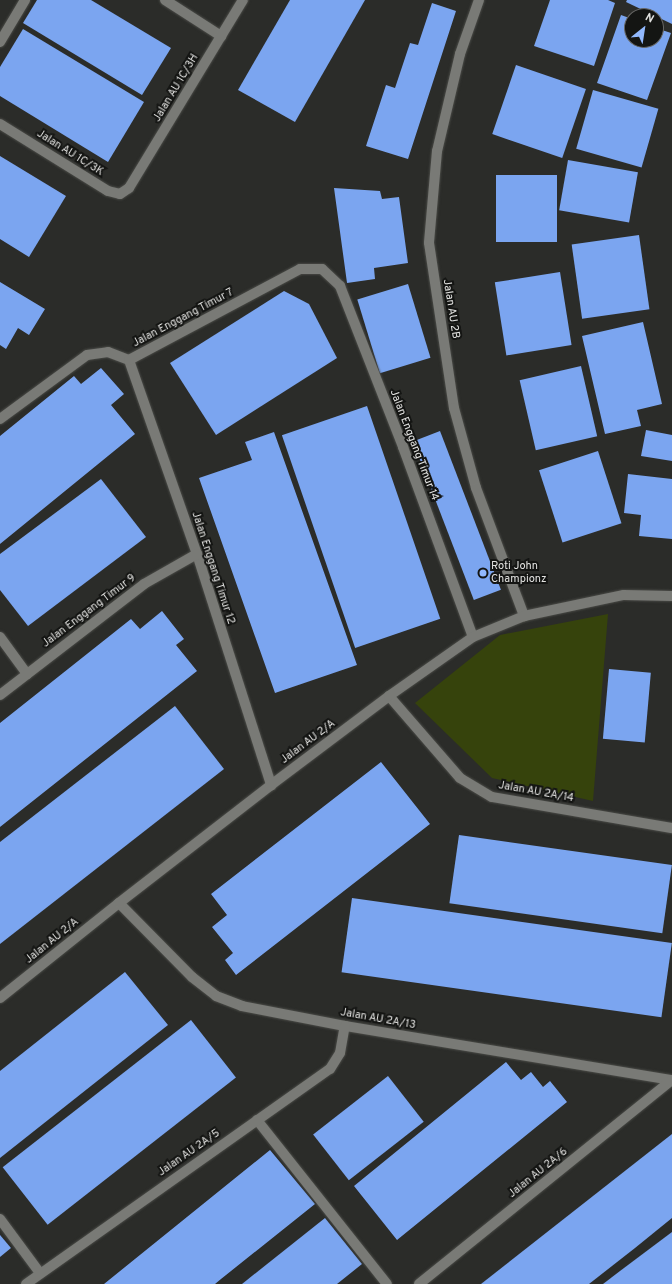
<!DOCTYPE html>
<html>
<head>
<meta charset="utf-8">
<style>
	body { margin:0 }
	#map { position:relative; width:672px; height:1284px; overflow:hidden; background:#2b2c29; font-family:Overpass,sans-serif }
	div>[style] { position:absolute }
	.green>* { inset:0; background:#36430c }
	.building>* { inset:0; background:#7ba5f0; transform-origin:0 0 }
	.roads { filter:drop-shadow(0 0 1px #4a4b47) drop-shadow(0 0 1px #4a4b47) }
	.minor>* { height:10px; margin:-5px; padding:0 5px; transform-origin:5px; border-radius:5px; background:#797a76 }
	.dots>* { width:11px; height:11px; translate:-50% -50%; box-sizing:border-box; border:2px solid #141513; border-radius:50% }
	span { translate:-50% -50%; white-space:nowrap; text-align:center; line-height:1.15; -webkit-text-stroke:4px #141513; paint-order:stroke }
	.street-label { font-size:11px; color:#e3e3e1 }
	.poi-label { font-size:11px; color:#e3e3e1 }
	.left { translate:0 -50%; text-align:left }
	.north { position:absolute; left:624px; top:8px; width:40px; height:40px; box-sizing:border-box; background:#141513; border:1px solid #676765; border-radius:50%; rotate:30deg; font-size:11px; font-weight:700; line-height:16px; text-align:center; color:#e3e3e1 }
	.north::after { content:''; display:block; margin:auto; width:14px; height:18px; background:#91b8fd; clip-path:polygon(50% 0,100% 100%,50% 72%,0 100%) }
</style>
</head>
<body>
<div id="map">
	<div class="green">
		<i style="clip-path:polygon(608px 614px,593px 801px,492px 778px,415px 703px,500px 635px)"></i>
	</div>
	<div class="building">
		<i style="clip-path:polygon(37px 0,91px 0,171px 48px,142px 95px,23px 23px)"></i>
		<i style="clip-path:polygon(290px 0,365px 0,295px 122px,238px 90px)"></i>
		<i style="clip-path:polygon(550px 0,608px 0,615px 3px,594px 66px,534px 46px)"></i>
		<i style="clip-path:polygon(627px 0,672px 0,672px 24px,626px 2px)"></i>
		<i style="clip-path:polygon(432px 3px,456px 11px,408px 159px,366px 146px,386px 85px,395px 88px,410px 43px,418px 45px)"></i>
		<i style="clip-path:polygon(621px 15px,632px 19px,632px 40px,656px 40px,656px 28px,671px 33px,647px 100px,597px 83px)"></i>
		<i style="clip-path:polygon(23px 29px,144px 102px,108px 162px,0 96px,0 67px)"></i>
		<i style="left:516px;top:65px;width:74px;height:73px;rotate:19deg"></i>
		<i style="left:593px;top:90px;width:68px;height:61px;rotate:16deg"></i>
		<i style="clip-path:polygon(0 156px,66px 196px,29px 257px,0 239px)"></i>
		<i style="left:568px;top:160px;width:71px;height:51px;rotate:10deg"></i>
		<i style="left:496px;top:175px;width:61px;height:67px"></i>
		<i style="clip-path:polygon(334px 188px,380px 191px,382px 199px,399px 197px,408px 263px,374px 268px,375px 279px,347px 283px)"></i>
		<i style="left:639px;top:235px;width:75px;height:68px;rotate:82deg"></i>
		<i style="left:560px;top:272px;width:74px;height:66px;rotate:81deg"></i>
		<i style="clip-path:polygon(0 282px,45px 309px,29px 335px,18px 328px,6px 349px,0 345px)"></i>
		<i style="left:408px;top:284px;width:77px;height:53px;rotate:73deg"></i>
		<i style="clip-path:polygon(284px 291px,309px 304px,337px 358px,216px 435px,170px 363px)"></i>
		<i style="clip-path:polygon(643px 322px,662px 404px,637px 410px,641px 426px,605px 434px,582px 336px)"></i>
		<i style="left:581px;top:366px;width:72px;height:63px;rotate:77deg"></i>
		<i style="clip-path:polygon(101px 368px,124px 394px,111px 405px,135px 434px,0 544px,0 436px,74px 376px,81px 384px)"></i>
		<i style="left:367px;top:406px;width:225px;height:90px;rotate:71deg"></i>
		<i style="clip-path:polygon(646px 430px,672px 435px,672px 461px,641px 456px)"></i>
		<i style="left:440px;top:431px;width:170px;height:29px;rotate:69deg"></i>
		<i style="clip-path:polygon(274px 432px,357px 665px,275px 693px,199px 478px,252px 460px,245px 442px)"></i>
		<i style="left:598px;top:451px;width:76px;height:62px;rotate:72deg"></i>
		<i style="clip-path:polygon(628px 474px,672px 479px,672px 539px,639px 536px,641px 515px,624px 513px)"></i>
		<i style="clip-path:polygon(101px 479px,146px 537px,28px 626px,0 590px,0 554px)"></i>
		<i style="clip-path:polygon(162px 611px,184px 639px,176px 645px,197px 671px,0 827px,0 723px,131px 619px,140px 629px)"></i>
		<i style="left:609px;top:669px;width:42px;height:70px;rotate:5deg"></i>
		<i style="clip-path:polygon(175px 706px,224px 769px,0 944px,0 842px)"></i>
		<i style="clip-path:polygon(381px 762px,430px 824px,236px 975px,225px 960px,233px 953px,212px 927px,227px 915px,211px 894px)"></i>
		<i style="left:459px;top:835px;width:215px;height:69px;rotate:8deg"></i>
		<i style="left:352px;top:898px;width:323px;height:75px;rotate:8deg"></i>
		<i style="clip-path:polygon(125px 972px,168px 1025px,0 1158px,0 1071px)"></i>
		<i style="left:191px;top:1020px;width:73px;height:239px;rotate:52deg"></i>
		<i style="clip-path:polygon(506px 1062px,521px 1080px,531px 1072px,543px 1087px,550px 1081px,567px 1102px,397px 1240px,354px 1186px)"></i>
		<i style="left:388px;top:1076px;width:58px;height:95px;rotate:52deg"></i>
		<i style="clip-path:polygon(672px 1134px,672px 1218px,635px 1248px,589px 1284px,481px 1284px)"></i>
		<i style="clip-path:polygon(270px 1150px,315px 1204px,221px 1279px,215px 1284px,104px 1284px)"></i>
		<i style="clip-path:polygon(325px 1218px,362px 1264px,337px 1284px,242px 1284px)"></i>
		<i style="clip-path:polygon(672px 1232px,672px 1284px,603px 1284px,620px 1271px)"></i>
		<i style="clip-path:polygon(0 1235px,11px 1248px,0 1257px)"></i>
	</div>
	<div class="roads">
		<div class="minor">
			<i style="left:165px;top:0;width:67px;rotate:32.7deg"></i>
			<i style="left:479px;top:0;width:57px;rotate:109.4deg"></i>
			<i style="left:460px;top:54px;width:100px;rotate:103.3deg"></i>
			<i style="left:437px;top:151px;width:92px;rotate:95deg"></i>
			<i style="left:429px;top:243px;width:167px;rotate:81.4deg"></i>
			<i style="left:454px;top:408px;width:83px;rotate:74.6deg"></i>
			<i style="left:476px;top:488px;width:137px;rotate:69.4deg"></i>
			<i style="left:0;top:42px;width:49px;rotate:-59.2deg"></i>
			<i style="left:0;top:124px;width:127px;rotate:31.8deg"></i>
			<i style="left:108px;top:191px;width:12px;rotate:14deg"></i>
			<i style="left:120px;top:194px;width:11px;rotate:-34deg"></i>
			<i style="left:129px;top:188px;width:220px;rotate:-58.8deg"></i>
			<i style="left:129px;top:360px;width:206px;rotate:70.7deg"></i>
			<i style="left:197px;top:554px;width:243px;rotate:72.2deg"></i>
			<i style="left:0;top:419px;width:108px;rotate:-36.3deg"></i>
			<i style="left:87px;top:355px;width:21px;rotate:-8deg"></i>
			<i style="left:108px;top:352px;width:22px;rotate:21deg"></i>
			<i style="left:129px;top:360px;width:194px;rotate:-28deg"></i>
			<i style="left:300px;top:269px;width:22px"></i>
			<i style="left:322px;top:269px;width:25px;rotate:43deg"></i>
			<i style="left:340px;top:286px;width:173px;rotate:68.6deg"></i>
			<i style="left:403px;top:447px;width:202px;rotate:69.8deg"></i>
			<i style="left:0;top:637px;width:46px;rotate:53.9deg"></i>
			<i style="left:0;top:695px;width:182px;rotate:-37.6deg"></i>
			<i style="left:144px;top:584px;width:61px;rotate:-29.5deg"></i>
			<i style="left:389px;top:696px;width:108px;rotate:49.1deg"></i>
			<i style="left:460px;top:778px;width:37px;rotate:31deg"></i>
			<i style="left:492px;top:797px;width:183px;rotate:9.8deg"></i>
			<i style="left:119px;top:903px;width:104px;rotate:45.4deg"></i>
			<i style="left:192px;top:977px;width:31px;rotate:38deg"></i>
			<i style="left:216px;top:996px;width:28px;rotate:21deg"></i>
			<i style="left:242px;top:1006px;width:105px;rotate:11deg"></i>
			<i style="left:345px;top:1026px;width:331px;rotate:9.4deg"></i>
			<i style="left:0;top:998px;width:152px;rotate:-38.6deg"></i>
			<i style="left:119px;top:903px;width:192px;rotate:-37.8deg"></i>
			<i style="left:271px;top:785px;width:148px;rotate:-37deg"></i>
			<i style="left:389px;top:696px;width:103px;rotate:-35.1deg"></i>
			<i style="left:473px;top:637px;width:55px;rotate:-22.4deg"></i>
			<i style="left:524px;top:616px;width:102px;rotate:-11.9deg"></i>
			<i style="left:624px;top:595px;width:48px;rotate:1.2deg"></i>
			<i style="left:257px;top:1120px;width:209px;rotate:51.6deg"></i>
			<i style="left:0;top:1219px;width:67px;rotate:53.5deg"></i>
			<i style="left:26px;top:1284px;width:372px;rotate:-35.3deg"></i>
			<i style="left:330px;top:1069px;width:19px;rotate:-58deg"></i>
			<i style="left:340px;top:1053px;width:27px;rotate:-80deg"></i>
			<i style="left:419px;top:1284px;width:325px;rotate:-38.9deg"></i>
		</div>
	</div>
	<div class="dots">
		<i style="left:483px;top:573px;background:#91b8fd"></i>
	</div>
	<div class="street-label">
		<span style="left:176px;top:88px;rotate:-59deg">Jalan AU 1C/3H</span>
		<span style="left:70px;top:153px;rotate:32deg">Jalan AU 1C/3K</span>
		<span style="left:451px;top:309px;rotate:81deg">Jalan AU 2B</span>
		<span style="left:183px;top:318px;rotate:-28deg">Jalan Enggang Timur 7</span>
		<span style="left:414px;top:445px;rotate:69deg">Jalan Enggang Timur 14</span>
		<span style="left:213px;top:568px;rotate:72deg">Jalan Enggang Timur 12</span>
		<span style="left:89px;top:611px;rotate:-37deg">Jalan Enggang Timur 9</span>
		<span style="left:308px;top:742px;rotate:-37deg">Jalan AU 2/A</span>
		<span style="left:536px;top:792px;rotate:10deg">Jalan AU 2A/14</span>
		<span style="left:52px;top:941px;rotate:-39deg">Jalan AU 2/A</span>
		<span style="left:378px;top:1019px;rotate:10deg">Jalan AU 2A/13</span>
		<span style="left:189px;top:1153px;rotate:-35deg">Jalan AU 2A/5</span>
		<span style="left:538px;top:1173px;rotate:-39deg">Jalan AU 2A/6</span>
	</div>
	<div class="poi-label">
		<span class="left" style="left:491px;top:573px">Roti John<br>Championz</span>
	</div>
	<div class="north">N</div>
</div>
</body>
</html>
